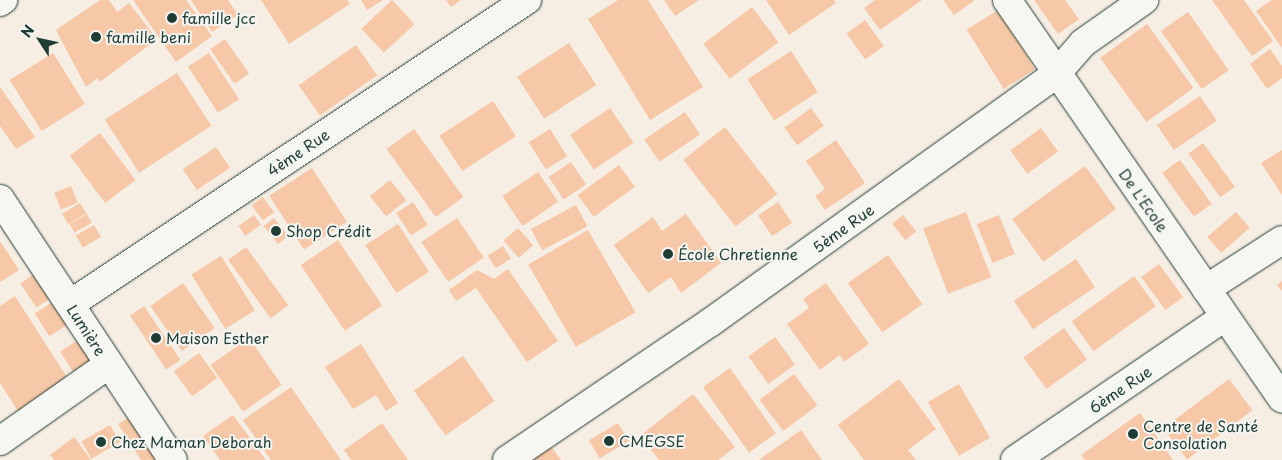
<!DOCTYPE html>
<html>
<head>
<meta charset="utf-8">
<style>
	body { margin:0 }
	#map { position:relative; width:1282px; height:460px; overflow:hidden; background:#f6ede3; font-family:"Playpen Sans",sans-serif }
	div>[style] { position:absolute }
	.building>* { inset:0; background:#f7c8a7; transform-origin:0 0 }
	.roads { filter:drop-shadow(0 0 1px #1f3d34) drop-shadow(0 0 1px #1f3d34) }
	.street>* { height:28px; margin:-14px; padding:0 14px; transform-origin:14px; border-radius:14px; background:#f6f6f2 }
	.secondary>* { height:28px; margin:-14px; padding:0 14px; transform-origin:14px; border-radius:14px; background:#f6f6f2 }
	.dots>* { width:14px; height:14px; translate:-50% -50%; box-sizing:border-box; border:2px solid #f6f6f2; border-radius:50% }
	span { translate:-50% -50%; white-space:nowrap; text-align:center; line-height:1.15; -webkit-text-stroke:4px #f6f6f2; paint-order:stroke }
	.poi-label { font-size:15px; color:#1f3d34 }
	.left { translate:0 -50%; text-align:left }
	.street-label { font-size:15px; color:#1f3d34 }
	.north { position:absolute; left:15px; top:15px; width:50px; height:50px; -webkit-text-stroke:4px #f6f6f2; paint-order:stroke; rotate:305deg; font-size:14px; font-weight:700; line-height:20px; text-align:center; color:#1f3d34 }
	.north::after { content:''; display:block; margin:auto; width:18px; height:22px; background:#1f3d34; clip-path:polygon(50% 0,100% 100%,50% 72%,0 100%) }
</style>
</head>
<body>
<div id="map">
	<div class="building">
		<i style="clip-path:polygon(100px 0,109px 0,117px 12px,129px 3px,157px 39px,100px 82px,97px 78px,86px 87px,56px 30px)"></i>
		<i style="clip-path:polygon(133px 0,186px 0,212px 36px,176px 62px)"></i>
		<i style="clip-path:polygon(191px 0,228px 0,238px 15px,212px 32px)"></i>
		<i style="clip-path:polygon(261px 0,347px 0,350px 4px,289px 44px)"></i>
		<i style="clip-path:polygon(361px 0,383px 0,367px 10px)"></i>
		<i style="left:392px;top:0;width:33px;height:42px;rotate:47deg"></i>
		<i style="clip-path:polygon(446px 0,461px 0,451px 7px)"></i>
		<i style="clip-path:polygon(618px 0,648px 0,703px 87px,650px 120px,588px 19px)"></i>
		<i style="clip-path:polygon(664px 0,699px 0,675px 16px)"></i>
		<i style="clip-path:polygon(766px 0,834px 0,836px 3px,789px 35px)"></i>
		<i style="clip-path:polygon(875px 0,922px 0,880px 30px,864px 8px)"></i>
		<i style="clip-path:polygon(943px 0,975px 0,954px 15px)"></i>
		<i style="clip-path:polygon(1034px 0,1065px 0,1079px 19px,1058px 34px)"></i>
		<i style="clip-path:polygon(1212px 0,1244px 0,1273px 41px,1252px 56px)"></i>
		<i style="clip-path:polygon(1272px 0,1282px 0,1282px 48px,1256px 11px)"></i>
		<i style="left:752px;top:7px;width:44px;height:61px;rotate:53deg"></i>
		<i style="left:998px;top:10px;width:70px;height:37px;rotate:58deg"></i>
		<i style="left:1188px;top:12px;width:71px;height:33px;rotate:55deg"></i>
		<i style="left:865px;top:20px;width:32px;height:23px;rotate:54deg"></i>
		<i style="left:1147px;top:24px;width:79px;height:58px;rotate:54deg"></i>
		<i style="left:225px;top:39px;width:42px;height:18px;rotate:55deg"></i>
		<i style="left:569px;top:43px;width:50px;height:62px;rotate:57deg"></i>
		<i style="left:356px;top:45px;width:37px;height:70px;rotate:55deg"></i>
		<i style="clip-path:polygon(1270px 49px,1282px 66px,1282px 78px,1267px 89px,1250px 64px)"></i>
		<i style="left:791px;top:51px;width:49px;height:52px;rotate:57deg"></i>
		<i style="left:53px;top:53px;width:60px;height:51px;rotate:58deg"></i>
		<i style="left:209px;top:53px;width:55px;height:25px;rotate:57deg"></i>
		<i style="left:177px;top:73px;width:63px;height:86px;rotate:57deg"></i>
		<i style="clip-path:polygon(0 87px,35px 137px,16px 149px,0 126px)"></i>
		<i style="left:1200px;top:96px;width:30px;height:52px;rotate:56deg"></i>
		<i style="left:493px;top:101px;width:42px;height:64px;rotate:57deg"></i>
		<i style="left:610px;top:108px;width:42px;height:48px;rotate:56deg"></i>
		<i style="left:811px;top:108px;width:22px;height:33px;rotate:54deg"></i>
		<i style="left:685px;top:112px;width:27px;height:49px;rotate:56deg"></i>
		<i style="left:725px;top:127px;width:85px;height:53px;rotate:52deg"></i>
		<i style="left:1041px;top:128px;width:29px;height:38px;rotate:54deg"></i>
		<i style="left:414px;top:129px;width:84px;height:34px;rotate:54deg"></i>
		<i style="left:550px;top:129px;width:32px;height:25px;rotate:58deg"></i>
		<i style="left:100px;top:133px;width:59px;height:38px;rotate:53deg"></i>
		<i style="clip-path:polygon(836px 140px,865px 183px,825px 210px,815px 196px,825px 189px,806px 161px)"></i>
		<i style="left:1203px;top:143px;width:54px;height:18px;rotate:54deg"></i>
		<i style="left:216px;top:147px;width:25px;height:40px;rotate:56deg"></i>
		<i style="clip-path:polygon(1282px 150px,1282px 195px,1261px 163px)"></i>
		<i style="left:1180px;top:160px;width:54px;height:22px;rotate:54deg"></i>
		<i style="left:571px;top:162px;width:27px;height:27px;rotate:56deg"></i>
		<i style="left:619px;top:165px;width:27px;height:51px;rotate:54deg"></i>
		<i style="left:1085px;top:166px;width:53px;height:90px;rotate:54deg"></i>
		<i style="left:312px;top:168px;width:64px;height:51px;rotate:57deg"></i>
		<i style="left:538px;top:172px;width:36px;height:43px;rotate:56deg"></i>
		<i style="left:390px;top:180px;width:26px;height:26px;rotate:51deg"></i>
		<i style="left:71px;top:186px;width:18px;height:18px;rotate:68deg"></i>
		<i style="left:263px;top:197px;width:19px;height:14px;rotate:54deg"></i>
		<i style="left:413px;top:202px;width:27px;height:20px;rotate:57deg"></i>
		<i style="left:778px;top:202px;width:25px;height:24px;rotate:56deg"></i>
		<i style="left:80px;top:203px;width:12px;height:21px;rotate:59deg"></i>
		<i style="left:576px;top:205px;width:24px;height:51px;rotate:62deg"></i>
		<i style="left:966px;top:212px;width:70px;height:46px;rotate:69deg"></i>
		<i style="left:1236px;top:212px;width:21px;height:38px;rotate:49deg"></i>
		<i style="left:87px;top:214px;width:10px;height:20px;rotate:61deg"></i>
		<i style="clip-path:polygon(686px 214px,721px 263px,681px 293px,671px 277px,648px 293px,614px 245px,653px 217px,662px 231px)"></i>
		<i style="left:254px;top:215px;width:12px;height:19px;rotate:55deg"></i>
		<i style="left:903px;top:215px;width:21px;height:14px;rotate:51deg"></i>
		<i style="left:999px;top:215px;width:42px;height:24px;rotate:68deg"></i>
		<i style="left:274px;top:218px;width:23px;height:13px;rotate:52deg"></i>
		<i style="left:457px;top:218px;width:48px;height:43px;rotate:56deg"></i>
		<i style="left:398px;top:224px;width:57px;height:39px;rotate:57deg"></i>
		<i style="left:94px;top:225px;width:14px;height:21px;rotate:60deg"></i>
		<i style="left:518px;top:228px;width:23px;height:19px;rotate:49deg"></i>
		<i style="left:588px;top:230px;width:95px;height:69px;rotate:60deg"></i>
		<i style="left:338px;top:240px;width:79px;height:45px;rotate:56deg"></i>
		<i style="clip-path:polygon(0 241px,19px 270px,0 282px)"></i>
		<i style="left:503px;top:246px;width:15px;height:18px;rotate:58deg"></i>
		<i style="left:246px;top:247px;width:72px;height:22px;rotate:54deg"></i>
		<i style="left:888px;top:255px;width:60px;height:49px;rotate:55deg"></i>
		<i style="left:221px;top:256px;width:64px;height:35px;rotate:58deg"></i>
		<i style="left:1076px;top:259px;width:34px;height:75px;rotate:56deg"></i>
		<i style="left:1159px;top:264px;width:41px;height:22px;rotate:54deg"></i>
		<i style="clip-path:polygon(508px 269px,558px 341px,527px 362px,476px 288px,456px 301px,449px 290px,477px 270px,494px 279px)"></i>
		<i style="left:36px;top:273px;width:29px;height:19px;rotate:56deg"></i>
		<i style="left:1134px;top:276px;width:37px;height:77px;rotate:54deg"></i>
		<i style="clip-path:polygon(1282px 281px,1282px 291px,1277px 285px)"></i>
		<i style="left:183px;top:283px;width:55px;height:40px;rotate:55deg"></i>
		<i style="clip-path:polygon(826px 283px,869px 344px,844px 362px,840px 355px,820px 370px,787px 324px,809px 308px,803px 299px)"></i>
		<i style="clip-path:polygon(15px 296px,70px 382px,20px 414px,0 383px,0 306px)"></i>
		<i style="left:54px;top:301px;width:27px;height:23px;rotate:57deg"></i>
		<i style="left:144px;top:306px;width:65px;height:17px;rotate:56deg"></i>
		<i style="left:1064px;top:328px;width:39px;height:50px;rotate:54deg"></i>
		<i style="left:775px;top:337px;width:34px;height:33px;rotate:54deg"></i>
		<i style="left:81px;top:338px;width:30px;height:25px;rotate:57deg"></i>
		<i style="left:249px;top:338px;width:57px;height:47px;rotate:55deg"></i>
		<i style="clip-path:polygon(361px 344px,398px 403px,386px 411px,376px 395px,353px 409px,325px 367px)"></i>
		<i style="left:199px;top:353px;width:31px;height:31px;rotate:54deg"></i>
		<i style="left:463px;top:356px;width:55px;height:60px;rotate:55deg"></i>
		<i style="left:730px;top:368px;width:80px;height:33px;rotate:55deg"></i>
		<i style="left:794px;top:374px;width:39px;height:43px;rotate:53deg"></i>
		<i style="clip-path:polygon(899px 379px,936px 429px,908px 450px,916px 460px,864px 460px,838px 425px)"></i>
		<i style="left:1229px;top:379px;width:39px;height:82px;rotate:53deg"></i>
		<i style="left:959px;top:384px;width:62px;height:36px;rotate:60deg"></i>
		<i style="clip-path:polygon(291px 387px,341px 460px,271px 460px,243px 420px)"></i>
		<i style="clip-path:polygon(693px 394px,735px 447px,718px 460px,659px 460px,640px 436px)"></i>
		<i style="clip-path:polygon(137px 412px,168px 460px,141px 460px,118px 424px)"></i>
		<i style="clip-path:polygon(1140px 413px,1173px 460px,1085px 460px,1081px 455px)"></i>
		<i style="clip-path:polygon(233px 415px,266px 460px,220px 460px,203px 436px)"></i>
		<i style="clip-path:polygon(382px 423px,408px 460px,351px 460px,344px 450px)"></i>
		<i style="left:618px;top:423px;width:21px;height:34px;rotate:59deg"></i>
		<i style="left:110px;top:425px;width:20px;height:33px;rotate:60deg"></i>
		<i style="clip-path:polygon(801px 430px,822px 460px,759px 460px)"></i>
		<i style="clip-path:polygon(74px 437px,91px 460px,54px 460px,50px 455px)"></i>
		<i style="clip-path:polygon(550px 445px,561px 460px,528px 460px)"></i>
	</div>
	<div class="roads">
		<div class="street">
			<i style="left:1007px;top:0;width:484px;rotate:55.4deg"></i>
			<i style="left:0;top:2px;width:4px;rotate:-34deg"></i>
			<i style="left:1206px;top:289px;width:90px;rotate:-32.8deg"></i>
			<i style="left:70px;top:304px;width:549px;rotate:-33.63deg"></i>
			<i style="left:0;top:441px;width:133px;rotate:-35.2deg"></i>
			<i style="left:507px;top:460px;width:246px;rotate:-34.1deg"></i>
			<i style="left:711px;top:322px;width:425px;rotate:-35.7deg"></i>
			<i style="left:1056px;top:74px;width:41px;rotate:-48.9deg"></i>
			<i style="left:1083px;top:43px;width:75px;rotate:-35.2deg"></i>
			<i style="left:1015px;top:460px;width:254px;rotate:-34.3deg"></i>
		</div>
		<div class="secondary">
			<i style="left:0;top:199px;width:313px;rotate:56.5deg"></i>
		</div>
	</div>
	<div class="dots">
		<i style="left:172px;top:18px;background:#1f3d34"></i>
		<i style="left:96px;top:37px;background:#1f3d34"></i>
		<i style="left:276px;top:231px;background:#1f3d34"></i>
		<i style="left:668px;top:254px;background:#1f3d34"></i>
		<i style="left:156px;top:338px;background:#1f3d34"></i>
		<i style="left:1133px;top:434px;background:#1f3d34"></i>
		<i style="left:609px;top:441px;background:#1f3d34"></i>
		<i style="left:101px;top:442px;background:#1f3d34"></i>
	</div>
	<div class="poi-label">
		<span class="left" style="left:182px;top:18px">famille jcc</span>
		<span class="left" style="left:106px;top:37px">famille beni</span>
		<span class="left" style="left:286px;top:231px">Shop Crédit</span>
		<span class="left" style="left:678px;top:254px">École Chretienne</span>
		<span class="left" style="left:166px;top:338px">Maison Esther</span>
		<span class="left" style="left:1143px;top:434px">Centre de Santé<br>Consolation</span>
		<span class="left" style="left:619px;top:441px">CMEGSE</span>
		<span class="left" style="left:111px;top:442px">Chez Maman Deborah</span>
	</div>
	<div class="street-label">
		<span style="left:298px;top:152px;rotate:-34deg">4ème Rue</span>
		<span style="left:1144px;top:200px;rotate:55deg">De L'Ecole</span>
		<span style="left:843px;top:228px;rotate:-36deg">5ème Rue</span>
		<span style="left:87px;top:330px;rotate:57deg">Lumière</span>
		<span style="left:1120px;top:389px;rotate:-34deg">6ème Rue</span>
	</div>
	<div class="north">N</div>
</div>
</body>
</html>
